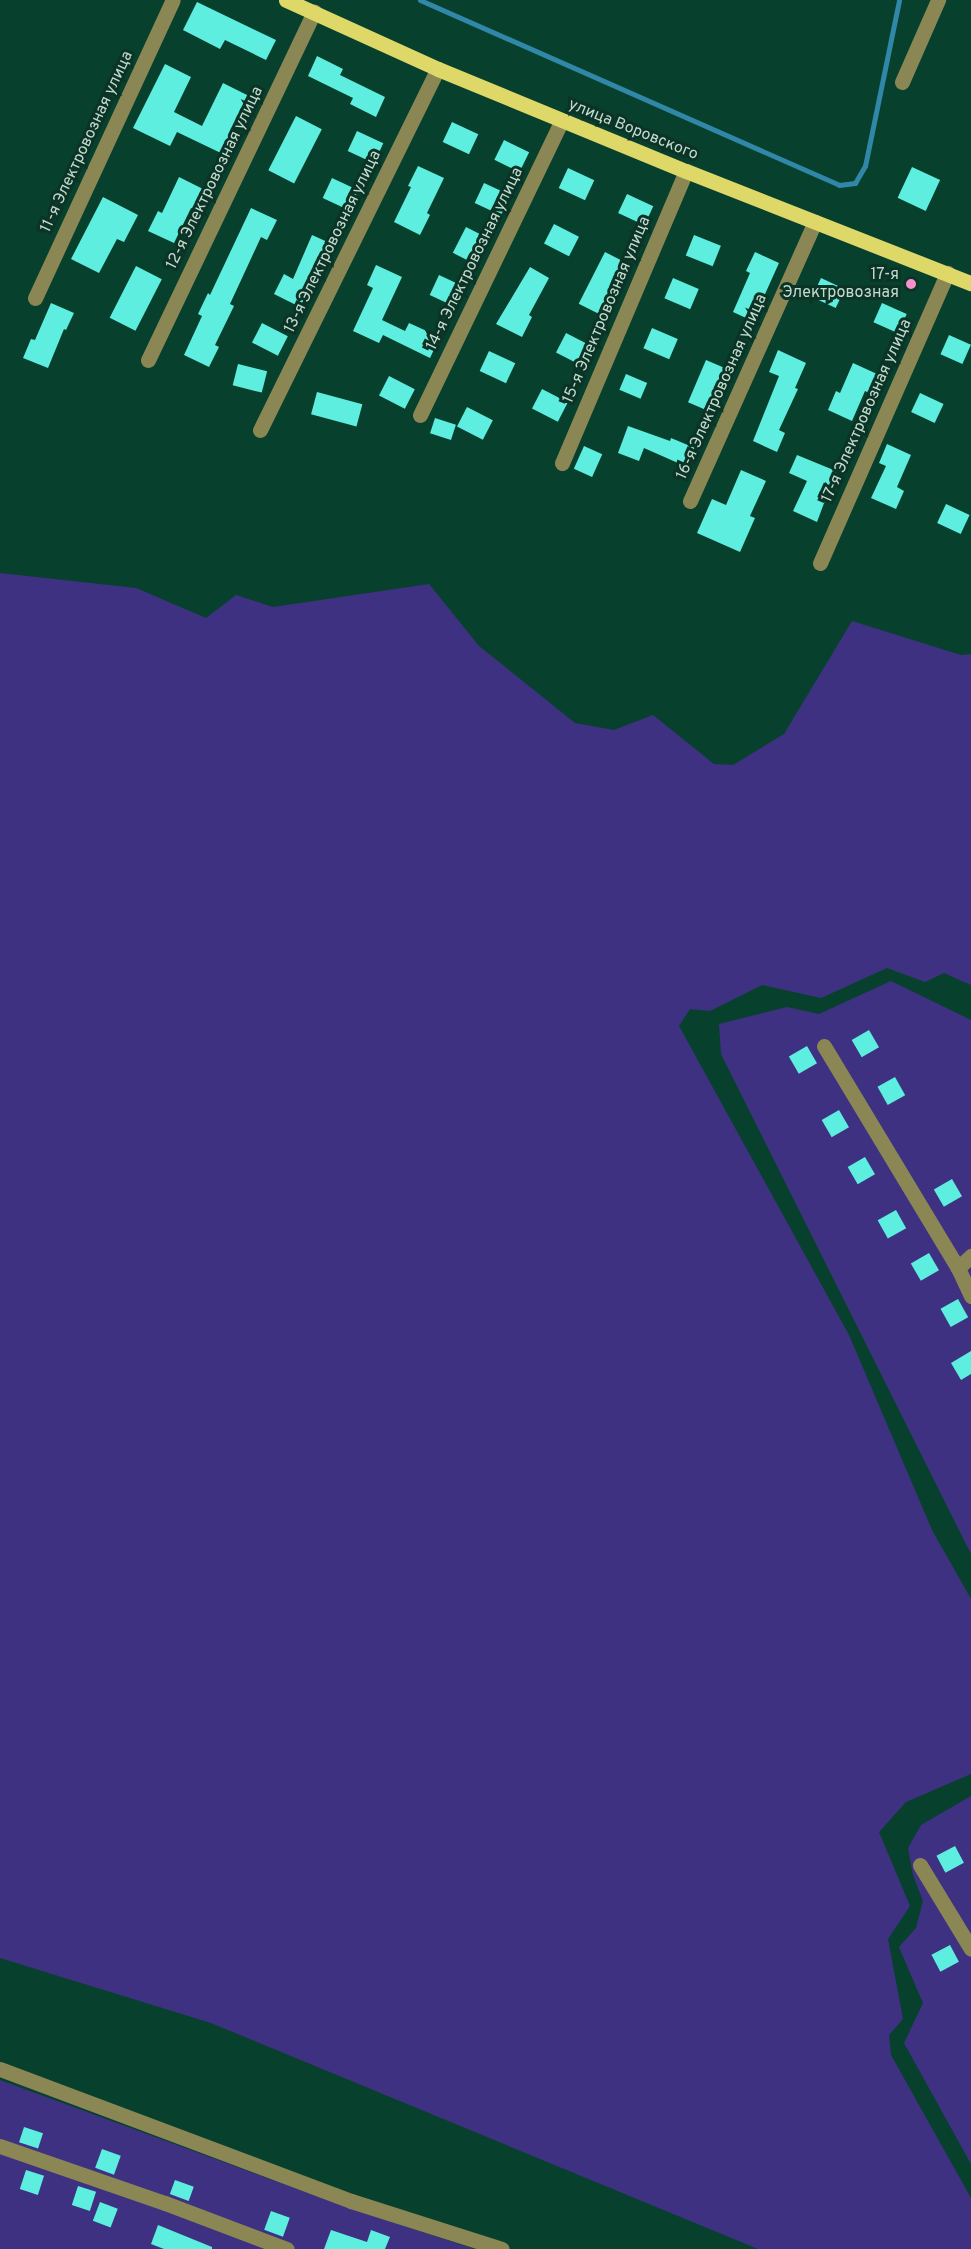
<!DOCTYPE html>
<html>
<head>
<meta charset="utf-8">
<style>
	body { margin:0 }
	#map { position:relative; width:971px; height:2249px; overflow:hidden; background:#08402e; font-family:Overpass,sans-serif }
	div>[style] { position:absolute }
	.green>* { inset:0; background:#3e3181 }
	.stream>* { height:5px; margin:-2.5px; padding:0 2.5px; transform-origin:2.5px; border-radius:2.5px; background:#3087a7 }
	.building>* { inset:0; background:#5deee0; transform-origin:0 0 }
	.minor>* { height:15px; margin:-7.5px; padding:0 7.5px; transform-origin:7.5px; border-radius:7.5px; background:#8a8755 }
	.major>* { height:15px; margin:-7.5px; padding:0 7.5px; transform-origin:7.5px; border-radius:7.5px; background:#ded869 }
	.dots>* { width:16px; height:16px; translate:-50% -50%; box-sizing:border-box; border:3px solid #0c3426; border-radius:50% }
	span { translate:-50% -50%; white-space:nowrap; text-align:center; line-height:1.15; -webkit-text-stroke:6px #0c3426; paint-order:stroke }
	.street-label { font-size:16px; color:#c1dbcf }
	.poi-label { font-size:16px; color:#c1dbcf }
	.right { translate:-100% -50%; text-align:right }
</style>
</head>
<body>
<div id="map">
	<div class="green">
		<i style="clip-path:polygon(0 573px,136px 588px,206px 618px,236px 595px,273px 607px,429px 584px,479px 646px,575px 723px,614px 730px,653px 715px,714px 764px,733px 765px,784px 734px,852px 621px,961px 655px,971px 654px,971px 985px,944px 973px,925px 982px,887px 968px,821px 998px,762px 985px,710px 1011px,690px 1009px,679px 1026px,849px 1335px,932px 1530px,971px 1599px,971px 1774px,906px 1802px,879px 1832px,910px 1906px,888px 1939px,903px 2019px,889px 2035px,891px 2055px,971px 2198px,971px 2249px,758px 2249px,211px 2023px,0 1958px)"></i>
		<i style="clip-path:polygon(891px 981px,971px 1020px,971px 1554px,721px 1054px,719px 1024px,787px 1007px,819px 1014px)"></i>
		<i style="clip-path:polygon(971px 1796px,971px 2164px,904px 2043px,923px 2003px,899px 1947px,916px 1928px,923px 1901px,913px 1875px,908px 1848px,921px 1825px)"></i>
		<i style="clip-path:polygon(0 2080px,349px 2208px,474px 2249px,0 2249px)"></i>
	</div>
	<div class="stream">
		<i style="left:420px;top:0;width:458px;rotate:23.8deg"></i>
		<i style="left:839px;top:185px;width:16px;rotate:-7deg"></i>
		<i style="left:855px;top:183px;width:20px;rotate:-60deg"></i>
		<i style="left:865px;top:166px;width:169px;rotate:-78.4deg"></i>
	</div>
	<div class="building">
		<i style="clip-path:polygon(197px 2px,276px 40px,266px 60px,225px 40px,220px 49px,183px 30px)"></i>
		<i style="clip-path:polygon(317px 56px,343px 69px,340px 75px,385px 97px,376px 117px,350px 104px,353px 98px,308px 76px)"></i>
		<i style="clip-path:polygon(165px 64px,191px 77px,174px 112px,202px 126px,223px 83px,249px 96px,231px 133px,234px 135px,225px 155px,177px 132px,170px 146px,133px 128px)"></i>
		<i style="left:296px;top:116px;width:29px;height:61px;rotate:27deg"></i>
		<i style="left:452px;top:122px;width:29px;height:22px;rotate:25deg"></i>
		<i style="left:357px;top:131px;width:29px;height:22px;rotate:25deg"></i>
		<i style="left:504px;top:140px;width:28px;height:22px;rotate:26deg"></i>
		<i style="clip-path:polygon(418px 166px,444px 178px,427px 213px,430px 215px,420px 235px,394px 222px,411px 187px,408px 186px)"></i>
		<i style="left:912px;top:167px;width:31px;height:34px;rotate:25deg"></i>
		<i style="left:568px;top:168px;width:29px;height:22px;rotate:25deg"></i>
		<i style="clip-path:polygon(179px 177px,205px 190px,195px 210px,191px 208px,174px 243px,148px 231px,158px 211px,162px 213px)"></i>
		<i style="left:332px;top:178px;width:29px;height:22px;rotate:25deg"></i>
		<i style="left:484px;top:183px;width:29px;height:22px;rotate:25deg"></i>
		<i style="left:627px;top:194px;width:29px;height:21px;rotate:25deg"></i>
		<i style="clip-path:polygon(103px 197px,138px 215px,124px 242px,117px 239px,99px 273px,71px 259px)"></i>
		<i style="clip-path:polygon(251px 208px,277px 220px,267px 240px,261px 237px,230px 304px,234px 306px,215px 345px,219px 347px,209px 367px,184px 355px,202px 316px,198px 314px,208px 293px,210px 295px)"></i>
		<i style="left:554px;top:224px;width:28px;height:22px;rotate:27deg"></i>
		<i style="left:466px;top:227px;width:22px;height:29px;rotate:27deg"></i>
		<i style="clip-path:polygon(312px 235px,332px 244px,300px 307px,274px 294px,284px 274px,293px 279px)"></i>
		<i style="left:694px;top:235px;width:29px;height:22px;rotate:22deg"></i>
		<i style="left:605px;top:252px;width:29px;height:58px;rotate:27deg"></i>
		<i style="clip-path:polygon(755px 252px,779px 263px,761px 303px,765px 304px,757px 323px,733px 312px,750px 273px,746px 271px)"></i>
		<i style="clip-path:polygon(376px 265px,402px 277px,382px 320px,405px 331px,409px 323px,440px 337px,430px 358px,383px 335px,379px 343px,353px 331px,373px 288px,367px 285px)"></i>
		<i style="left:136px;top:266px;width:29px;height:58px;rotate:27deg"></i>
		<i style="clip-path:polygon(530px 267px,549px 278px,529px 315px,532px 317px,522px 337px,496px 324px)"></i>
		<i style="left:439px;top:275px;width:29px;height:22px;rotate:25deg"></i>
		<i style="left:673px;top:278px;width:28px;height:22px;rotate:23deg"></i>
		<i style="left:821px;top:278px;width:26px;height:21px;rotate:25deg"></i>
		<i style="clip-path:polygon(51px 303px,74px 313px,66px 330px,64px 329px,48px 368px,23px 358px,31px 339px,35px 340px)"></i>
		<i style="left:882px;top:303px;width:27px;height:21px;rotate:24deg"></i>
		<i style="left:262px;top:323px;width:29px;height:22px;rotate:27deg"></i>
		<i style="left:652px;top:328px;width:28px;height:22px;rotate:23deg"></i>
		<i style="left:566px;top:333px;width:29px;height:22px;rotate:27deg"></i>
		<i style="left:949px;top:335px;width:24px;height:21px;rotate:24deg"></i>
		<i style="clip-path:polygon(778px 350px,806px 363px,795px 388px,798px 389px,779px 430px,785px 433px,777px 452px,753px 441px,779px 376px,769px 372px)"></i>
		<i style="left:489px;top:351px;width:29px;height:22px;rotate:25deg"></i>
		<i style="left:706px;top:360px;width:26px;height:46px;rotate:23deg"></i>
		<i style="clip-path:polygon(853px 363px,877px 374px,869px 393px,865px 391px,852px 421px,828px 410px,836px 391px,840px 393px)"></i>
		<i style="left:238px;top:364px;width:30px;height:22px;rotate:14deg"></i>
		<i style="left:626px;top:374px;width:23px;height:17px;rotate:23deg"></i>
		<i style="left:389px;top:376px;width:29px;height:22px;rotate:27deg"></i>
		<i style="left:542px;top:389px;width:29px;height:22px;rotate:27deg"></i>
		<i style="left:317px;top:392px;width:47px;height:23px;rotate:15deg"></i>
		<i style="left:920px;top:393px;width:26px;height:21px;rotate:25deg"></i>
		<i style="left:467px;top:407px;width:29px;height:22px;rotate:27deg"></i>
		<i style="left:435px;top:418px;width:22px;height:16px;rotate:18deg"></i>
		<i style="clip-path:polygon(628px 426px,670px 441px,671px 438px,695px 448px,687px 467px,644px 448px,639px 461px,618px 453px)"></i>
		<i style="clip-path:polygon(887px 444px,911px 455px,897px 487px,904px 491px,896px 509px,871px 498px,886px 466px,879px 463px)"></i>
		<i style="left:584px;top:446px;width:20px;height:25px;rotate:24deg"></i>
		<i style="clip-path:polygon(797px 455px,836px 471px,817px 522px,793px 511px,807px 481px,789px 473px)"></i>
		<i style="clip-path:polygon(741px 470px,766px 481px,750px 516px,755px 518px,740px 552px,697px 533px,712px 499px,726px 505px)"></i>
		<i style="left:946px;top:504px;width:26px;height:21px;rotate:25deg"></i>
		<i style="left:869px;top:1030px;width:20px;height:20px;rotate:60deg"></i>
		<i style="left:807px;top:1046px;width:20px;height:21px;rotate:60deg"></i>
		<i style="left:895px;top:1077px;width:21px;height:20px;rotate:61deg"></i>
		<i style="left:839px;top:1110px;width:20px;height:20px;rotate:60deg"></i>
		<i style="left:865px;top:1157px;width:20px;height:20px;rotate:60deg"></i>
		<i style="left:952px;top:1179px;width:20px;height:21px;rotate:60deg"></i>
		<i style="left:896px;top:1210px;width:21px;height:21px;rotate:61deg"></i>
		<i style="left:929px;top:1253px;width:20px;height:21px;rotate:60deg"></i>
		<i style="left:958px;top:1299px;width:21px;height:20px;rotate:61deg"></i>
		<i style="clip-path:polygon(971px 1351px,971px 1374px,961px 1380px,951px 1363px)"></i>
		<i style="left:955px;top:1846px;width:19px;height:21px;rotate:62deg"></i>
		<i style="left:950px;top:1945px;width:19px;height:21px;rotate:62deg"></i>
		<i style="left:24px;top:2127px;width:20px;height:16px;rotate:18deg"></i>
		<i style="left:102px;top:2149px;width:20px;height:20px;rotate:20deg"></i>
		<i style="left:26px;top:2170px;width:19px;height:20px;rotate:18deg"></i>
		<i style="left:175px;top:2180px;width:20px;height:15px;rotate:20deg"></i>
		<i style="left:78px;top:2186px;width:19px;height:20px;rotate:18deg"></i>
		<i style="left:100px;top:2202px;width:19px;height:20px;rotate:21deg"></i>
		<i style="left:271px;top:2211px;width:20px;height:20px;rotate:20deg"></i>
		<i style="clip-path:polygon(158px 2225px,212px 2247px,212px 2249px,164px 2249px,151px 2244px)"></i>
		<i style="clip-path:polygon(331px 2230px,367px 2242px,371px 2230px,390px 2237px,385px 2249px,324px 2249px)"></i>
	</div>
	<div class="minor">
		<i style="left:902px;top:82px;width:90px;rotate:-66.3deg"></i>
		<i style="left:35px;top:298px;width:328px;rotate:-65.2deg"></i>
		<i style="left:148px;top:360px;width:386px;rotate:-64.5deg"></i>
		<i style="left:420px;top:415px;width:327px;rotate:-64.3deg"></i>
		<i style="left:260px;top:430px;width:402px;rotate:-63.8deg"></i>
		<i style="left:562px;top:463px;width:317px;rotate:-67deg"></i>
		<i style="left:690px;top:501px;width:306px;rotate:-65.9deg"></i>
		<i style="left:820px;top:563px;width:317px;rotate:-66.3deg"></i>
		<i style="left:824px;top:1046px;width:259px;rotate:58.9deg"></i>
		<i style="left:958px;top:1268px;width:31px;rotate:65deg"></i>
		<i style="left:958px;top:1268px;width:18px;rotate:-43deg"></i>
		<i style="left:920px;top:1865px;width:98px;rotate:58.7deg"></i>
		<i style="left:0;top:2069px;width:375px;rotate:20.6deg"></i>
		<i style="left:351px;top:2201px;width:158px;rotate:17.6deg"></i>
		<i style="left:0;top:2146px;width:175px;rotate:19.1deg"></i>
		<i style="left:165px;top:2203px;width:130px;rotate:20.7deg"></i>
	</div>
	<div class="major">
		<i style="left:286px;top:0;width:167px;rotate:24.4deg"></i>
		<i style="left:438px;top:69px;width:268px;rotate:22.4deg"></i>
		<i style="left:686px;top:171px;width:306px;rotate:21.5deg"></i>
	</div>
	<div class="dots">
		<i style="left:911px;top:284px;background:#f890cb"></i>
	</div>
	<div class="street-label">
		<span style="left:633px;top:130px;rotate:22deg">улица Воровского</span>
		<span style="left:87px;top:142px;rotate:-65deg">11-я Электровозная улица</span>
		<span style="left:215px;top:178px;rotate:-64deg">12-я Электровозная улица</span>
		<span style="left:333px;top:242px;rotate:-64deg">13-я Электровозная улица</span>
		<span style="left:475px;top:259px;rotate:-64deg">14-я Электровозная улица</span>
		<span style="left:607px;top:310px;rotate:-67deg">15-я Электровозная улица</span>
		<span style="left:722px;top:387px;rotate:-66deg">16-я Электровозная улица</span>
		<span style="left:867px;top:411px;rotate:-66deg">17-я Электровозная улица</span>
	</div>
	<div class="poi-label">
		<span class="right" style="left:899px;top:284px">17-я<br>Электровозная</span>
	</div>
</div>
</body>
</html>
